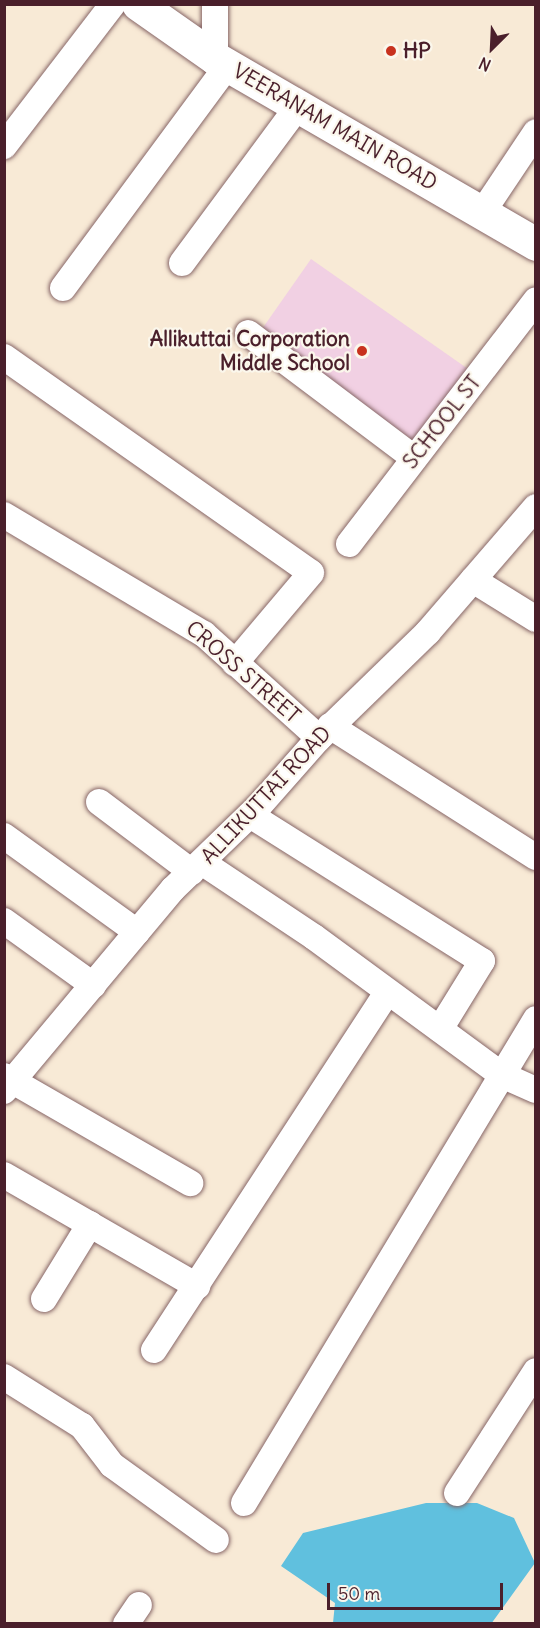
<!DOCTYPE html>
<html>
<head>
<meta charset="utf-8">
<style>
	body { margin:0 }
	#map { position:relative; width:540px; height:1628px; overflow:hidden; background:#f8ead6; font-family:Delius,sans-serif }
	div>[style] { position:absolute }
	.built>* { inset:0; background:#f1d0e3; transform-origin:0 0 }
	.water>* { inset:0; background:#60c0de }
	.roads { filter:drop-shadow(0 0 2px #876667) drop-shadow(0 0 2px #876667) }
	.street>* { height:26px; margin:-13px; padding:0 13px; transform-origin:13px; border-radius:13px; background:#fff }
	.secondary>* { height:33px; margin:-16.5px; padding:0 16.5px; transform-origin:16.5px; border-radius:16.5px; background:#fff }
	.dots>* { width:16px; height:16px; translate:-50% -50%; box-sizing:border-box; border:3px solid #fbf7ec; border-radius:50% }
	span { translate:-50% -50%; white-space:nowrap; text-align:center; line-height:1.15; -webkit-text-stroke:4.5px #fbf7ec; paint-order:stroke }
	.poi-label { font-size:21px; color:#4a1f2b; font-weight:700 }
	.left { translate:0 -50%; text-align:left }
	.right { translate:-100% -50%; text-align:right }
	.street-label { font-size:21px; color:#4a1f2b }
	.frame { position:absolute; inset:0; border:6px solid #4a1f2b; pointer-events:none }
	.north { position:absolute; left:462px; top:18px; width:60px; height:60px; -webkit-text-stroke:4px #fbf7ec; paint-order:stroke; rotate:204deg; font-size:16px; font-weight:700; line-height:24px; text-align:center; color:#4a1f2b }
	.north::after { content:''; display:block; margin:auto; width:21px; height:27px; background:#4a1f2b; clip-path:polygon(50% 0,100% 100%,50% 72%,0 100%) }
	.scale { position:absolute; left:327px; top:1583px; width:176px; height:27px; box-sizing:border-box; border:3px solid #4a1f2b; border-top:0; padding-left:8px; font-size:18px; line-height:21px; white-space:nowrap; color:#4a1f2b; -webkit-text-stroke:4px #fbf7ec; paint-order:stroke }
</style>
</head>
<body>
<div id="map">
	<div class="built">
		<i style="left:311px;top:259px;width:194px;height:90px;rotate:35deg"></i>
	</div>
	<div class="water">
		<i style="clip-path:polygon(426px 1503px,477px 1503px,514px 1518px,535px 1563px,491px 1624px,333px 1623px,335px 1603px,281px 1566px,303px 1533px)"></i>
	</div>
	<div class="roads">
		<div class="street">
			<i style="left:215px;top:58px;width:54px;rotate:-90deg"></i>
			<i style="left:4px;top:146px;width:179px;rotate:-52.5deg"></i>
			<i style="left:482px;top:213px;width:97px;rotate:-56.3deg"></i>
			<i style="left:182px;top:263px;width:195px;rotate:-53.5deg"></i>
			<i style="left:63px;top:288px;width:277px;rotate:-53.5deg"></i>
			<i style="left:248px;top:333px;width:208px;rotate:37deg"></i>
			<i style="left:4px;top:357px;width:375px;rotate:35.1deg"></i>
			<i style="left:311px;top:573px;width:118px;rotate:130.2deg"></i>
			<i style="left:4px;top:515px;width:233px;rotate:30.8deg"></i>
			<i style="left:204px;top:634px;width:155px;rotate:42.1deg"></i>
			<i style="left:349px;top:544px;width:307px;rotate:-52.5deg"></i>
			<i style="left:473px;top:580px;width:74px;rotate:31.8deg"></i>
			<i style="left:330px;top:726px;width:244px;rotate:32.5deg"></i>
			<i style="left:99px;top:802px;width:116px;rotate:37deg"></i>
			<i style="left:250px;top:815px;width:274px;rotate:32.2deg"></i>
			<i style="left:482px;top:961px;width:80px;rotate:121.7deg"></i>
			<i style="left:4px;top:836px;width:164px;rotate:35.8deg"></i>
			<i style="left:203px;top:863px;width:133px;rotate:33.7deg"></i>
			<i style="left:314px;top:937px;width:233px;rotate:36.3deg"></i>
			<i style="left:502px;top:1075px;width:37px;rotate:24deg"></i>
			<i style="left:4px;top:921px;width:110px;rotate:35.7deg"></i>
			<i style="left:4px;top:1076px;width:215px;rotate:29.9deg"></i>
			<i style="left:4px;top:1091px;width:263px;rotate:-50.1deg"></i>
			<i style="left:173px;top:889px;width:120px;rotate:-44deg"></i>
			<i style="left:259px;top:806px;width:91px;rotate:-48.6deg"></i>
			<i style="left:319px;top:738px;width:152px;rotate:-44.2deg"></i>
			<i style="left:428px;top:632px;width:165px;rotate:-49.2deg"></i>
			<i style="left:4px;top:1175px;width:223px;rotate:29.9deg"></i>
			<i style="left:44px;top:1299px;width:88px;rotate:-58.5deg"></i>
			<i style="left:154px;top:1350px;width:427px;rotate:-56.9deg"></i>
			<i style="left:4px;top:1377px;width:92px;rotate:32.1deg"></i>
			<i style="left:82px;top:1426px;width:49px;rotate:52.4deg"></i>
			<i style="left:112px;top:1465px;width:128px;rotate:35.8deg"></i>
			<i style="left:457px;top:1493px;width:145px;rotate:-57.1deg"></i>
			<i style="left:244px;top:1503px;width:565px;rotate:-58.9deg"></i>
			<i style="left:126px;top:1624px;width:23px;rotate:-56deg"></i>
		</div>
		<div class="secondary">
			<i style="left:138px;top:4px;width:94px;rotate:35deg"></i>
			<i style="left:215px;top:58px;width:371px;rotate:30.1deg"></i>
		</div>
	</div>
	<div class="dots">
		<i style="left:391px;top:51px;background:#c8321e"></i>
		<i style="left:362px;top:351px;background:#c8321e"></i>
	</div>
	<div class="poi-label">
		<span class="left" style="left:403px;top:51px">HP</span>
		<span class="right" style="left:350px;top:351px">Allikuttai Corporation<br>Middle School</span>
	</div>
	<div class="street-label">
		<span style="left:335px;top:127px;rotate:30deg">VEERANAM MAIN ROAD</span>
		<span style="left:442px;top:422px;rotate:-52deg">SCHOOL ST</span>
		<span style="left:243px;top:672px;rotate:41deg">CROSS STREET</span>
		<span style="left:266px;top:795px;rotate:-47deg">ALLIKUTTAI ROAD</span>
	</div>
	<div class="frame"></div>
	<div class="north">N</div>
	<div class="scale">50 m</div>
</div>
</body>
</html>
